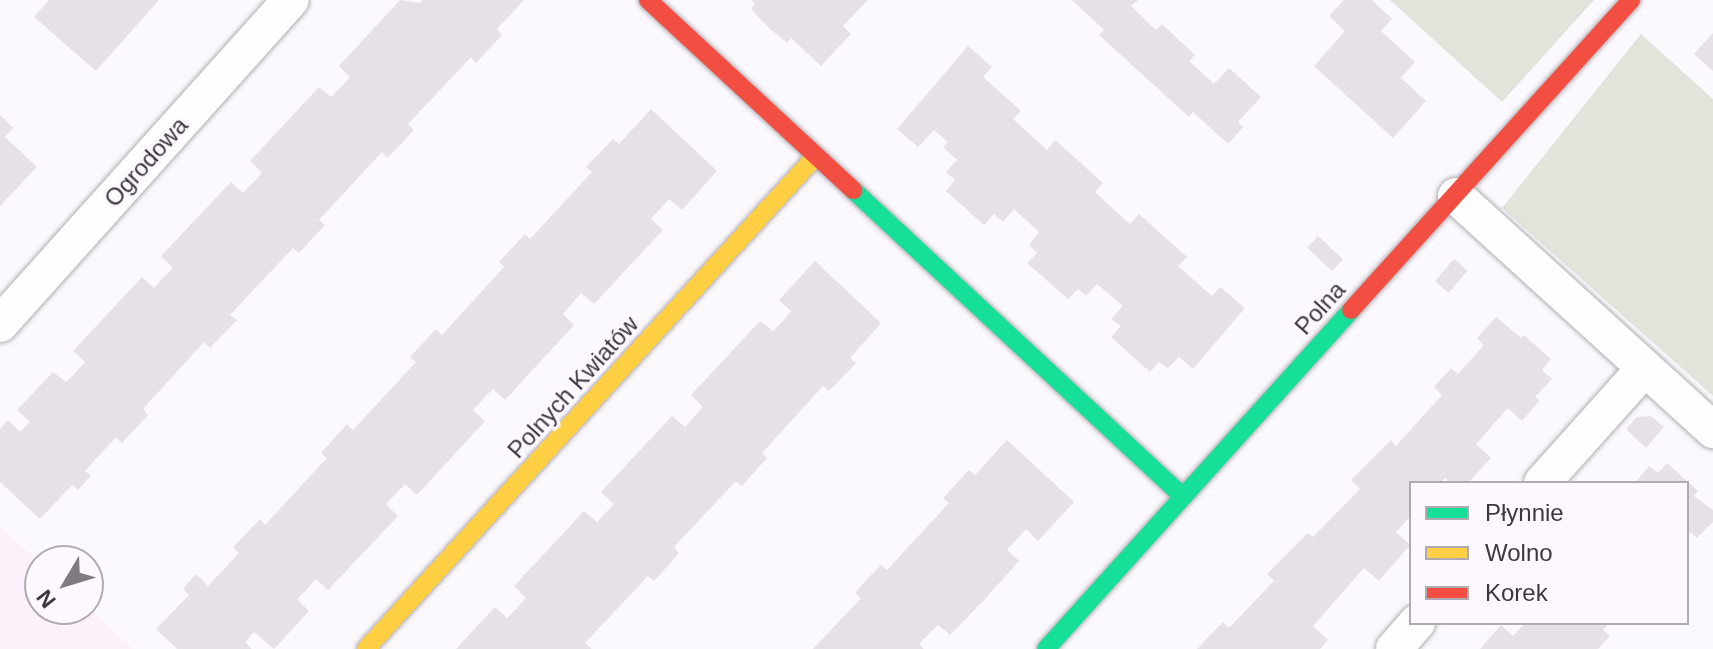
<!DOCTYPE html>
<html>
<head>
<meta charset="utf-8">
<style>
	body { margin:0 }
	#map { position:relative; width:1713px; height:649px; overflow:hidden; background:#fbf9fd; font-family:Helvetica,sans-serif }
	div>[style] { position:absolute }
	.education>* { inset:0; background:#fcf0fb }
	.green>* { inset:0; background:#e0e4db }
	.building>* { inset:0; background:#e6e0e7; transform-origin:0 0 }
	.roads { filter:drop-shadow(0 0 2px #b1adb3) drop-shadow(0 0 2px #b1adb3) }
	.street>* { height:36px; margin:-18px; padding:0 18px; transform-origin:18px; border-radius:18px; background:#fefeff }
	.fast>* { height:18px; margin:-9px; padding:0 9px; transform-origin:9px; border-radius:9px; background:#16e098 }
	.slow>* { height:18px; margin:-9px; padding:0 9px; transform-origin:9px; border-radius:9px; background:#ffcf43 }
	.jam>* { height:18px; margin:-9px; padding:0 9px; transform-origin:9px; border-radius:9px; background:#f24e42 }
	span { translate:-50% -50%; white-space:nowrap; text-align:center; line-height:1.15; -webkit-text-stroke:7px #fcf8fe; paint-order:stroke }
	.street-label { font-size:24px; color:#3e3741 }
	.legend { position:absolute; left:1409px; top:481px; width:280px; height:144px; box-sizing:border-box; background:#fcf8fe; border:2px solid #b0abb2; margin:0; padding:10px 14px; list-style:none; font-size:24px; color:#3e3741 }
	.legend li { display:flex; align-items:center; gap:16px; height:40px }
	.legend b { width:40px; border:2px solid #b0abb2 }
	.north { position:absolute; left:24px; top:545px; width:80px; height:80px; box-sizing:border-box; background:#fcf8fe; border:2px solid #b0abb2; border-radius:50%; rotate:232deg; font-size:22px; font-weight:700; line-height:32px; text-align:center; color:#3e3741 }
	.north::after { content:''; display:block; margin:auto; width:28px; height:36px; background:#807b83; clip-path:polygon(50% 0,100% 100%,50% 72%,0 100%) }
</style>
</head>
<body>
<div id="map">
	<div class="education">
		<i style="clip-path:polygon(0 526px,40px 563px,40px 609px,88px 607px,133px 649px,0 649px)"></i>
	</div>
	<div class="green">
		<i style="clip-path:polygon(1390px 0,1594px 0,1502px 102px)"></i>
		<i style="clip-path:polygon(1641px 34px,1713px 99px,1713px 396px,1502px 208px)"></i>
	</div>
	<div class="building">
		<i style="clip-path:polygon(49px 0,159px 0,96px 71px,34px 17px)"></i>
		<i style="clip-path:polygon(400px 0,420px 3px,423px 0,524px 0,497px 29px,502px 35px,476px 63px,471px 57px,408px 124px,414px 130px,400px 145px,387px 158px,382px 152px,319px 220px,325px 225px,299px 253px,293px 248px,230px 315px,237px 320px,210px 348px,204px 342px,143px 409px,148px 415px,122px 443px,116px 437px,85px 471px,91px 476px,78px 490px,72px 485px,40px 519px,0 482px,0 429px,8px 420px,20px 432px,30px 422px,17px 410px,53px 372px,66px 382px,75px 373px,85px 362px,73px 351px,142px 277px,154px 288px,162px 279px,173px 268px,161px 256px,231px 182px,243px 193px,262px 173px,250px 161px,319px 87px,331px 97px,340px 88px,350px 77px,339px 66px)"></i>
		<i style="clip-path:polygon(751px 0,868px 0,843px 26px,851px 34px,821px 66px,791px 38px,787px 43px,768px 27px,751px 9px,755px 4px)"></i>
		<i style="clip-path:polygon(1072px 0,1138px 0,1131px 6px,1156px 30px,1162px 24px,1195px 55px,1189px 61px,1214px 84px,1229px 68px,1261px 97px,1238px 122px,1243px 127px,1228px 144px,1193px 112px,1189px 117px,1099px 35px,1104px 30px)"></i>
		<i style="clip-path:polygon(1344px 0,1372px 0,1392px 19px,1381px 31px,1415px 62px,1401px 78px,1426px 101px,1393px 138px,1314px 66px,1345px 31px,1329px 16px)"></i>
		<i style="clip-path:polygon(1713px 33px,1713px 71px,1694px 54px)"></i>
		<i style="clip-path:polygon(968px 46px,992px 67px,983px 77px,1021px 111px,1013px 119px,1047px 150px,1055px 140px,1103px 183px,1095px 192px,1112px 208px,1130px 224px,1139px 214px,1187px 257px,1178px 266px,1212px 296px,1220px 287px,1245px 308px,1193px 369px,1179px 357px,1168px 368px,1159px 362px,1150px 372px,1111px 337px,1121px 326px,1111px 319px,1123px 306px,1097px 284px,1086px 296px,1078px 289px,1068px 299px,1027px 263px,1037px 253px,1029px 245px,1039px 232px,1014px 209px,1003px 222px,994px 214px,984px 225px,946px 191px,955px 180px,946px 172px,957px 160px,943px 147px,948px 142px,934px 130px,918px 147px,897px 129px)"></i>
		<i style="clip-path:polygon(651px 109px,717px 171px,682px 210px,669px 199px,651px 219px,663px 230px,594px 304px,581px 293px,563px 314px,574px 325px,505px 400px,493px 389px,484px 398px,473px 410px,485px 421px,417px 495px,405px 484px,386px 504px,398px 516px,328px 590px,316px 579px,307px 589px,297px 599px,309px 611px,274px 649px,254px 632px,245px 642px,252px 649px,177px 649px,156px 629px,189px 595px,183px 589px,196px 574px,208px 586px,239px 553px,233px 547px,260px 519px,265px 525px,327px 458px,321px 453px,347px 424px,353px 430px,416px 362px,410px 357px,436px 329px,442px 335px,504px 267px,499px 262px,525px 234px,530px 239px,592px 172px,586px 167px,613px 139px,619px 144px)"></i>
		<i style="clip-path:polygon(0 115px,13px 128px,5px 137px,37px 167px,0 206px)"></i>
		<i style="left:1318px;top:236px;width:34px;height:16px;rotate:43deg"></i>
		<i style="left:1454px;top:259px;width:18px;height:29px;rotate:41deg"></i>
		<i style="clip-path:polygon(815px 261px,881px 323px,850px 358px,856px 363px,829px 391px,823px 386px,762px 453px,767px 458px,742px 486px,736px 481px,674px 547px,679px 553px,666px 568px,654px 581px,648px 576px,585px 643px,592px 649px,456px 649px,495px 607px,507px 618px,517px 608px,526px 598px,514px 586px,584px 511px,597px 522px,614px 504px,601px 492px,672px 416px,685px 427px,703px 407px,691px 395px,760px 321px,773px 331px,782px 322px,791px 311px,779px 300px)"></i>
		<i style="clip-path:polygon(1496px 317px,1521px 338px,1524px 335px,1551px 359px,1542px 370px,1552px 379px,1535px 397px,1540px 400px,1522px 421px,1508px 408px,1476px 444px,1491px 458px,1468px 483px,1450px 483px,1445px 478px,1440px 483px,1411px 483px,1411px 516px,1396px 532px,1410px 545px,1379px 581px,1364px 568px,1313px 626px,1328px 640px,1320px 649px,1197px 649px,1223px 622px,1229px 628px,1274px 581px,1267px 574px,1308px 533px,1313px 537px,1360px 489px,1351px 480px,1391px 440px,1396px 446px,1442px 395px,1434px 387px,1451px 368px,1458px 374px,1484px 345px,1477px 338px)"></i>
		<i style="clip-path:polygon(1651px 416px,1664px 427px,1646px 448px,1626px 429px,1637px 417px)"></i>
		<i style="clip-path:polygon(1007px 440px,1074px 502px,1038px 541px,1026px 529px,1007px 550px,1019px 561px,985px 599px,950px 635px,938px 625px,919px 644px,924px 649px,813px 649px,861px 598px,855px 593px,868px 578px,881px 565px,887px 570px,949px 503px,943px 498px,969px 470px,975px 475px)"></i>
		<i style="clip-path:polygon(1667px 463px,1698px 491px,1694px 496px,1713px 510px,1713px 522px,1697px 538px,1691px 532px,1687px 536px,1687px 483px,1635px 483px,1649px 466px,1658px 473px)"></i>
		<i style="clip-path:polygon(1525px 623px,1609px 623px,1603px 630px,1610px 636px,1598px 649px,1480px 649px,1501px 625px,1513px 636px)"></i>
	</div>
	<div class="roads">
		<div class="street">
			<i style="left:1456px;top:196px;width:348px;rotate:42.3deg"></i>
			<i style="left:0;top:324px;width:435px;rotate:-48.1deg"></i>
			<i style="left:1542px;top:483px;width:153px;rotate:-48.2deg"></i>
			<i style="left:1394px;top:649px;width:35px;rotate:-49deg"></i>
		</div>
		<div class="fast">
			<i style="left:853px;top:190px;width:449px;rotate:42.9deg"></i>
			<i style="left:1046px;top:649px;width:456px;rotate:-48deg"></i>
		</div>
		<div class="slow">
			<i style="left:366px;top:649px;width:666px;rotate:-47.62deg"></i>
		</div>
		<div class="jam">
			<i style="left:648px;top:0;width:280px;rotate:42.8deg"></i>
			<i style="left:1351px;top:310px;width:418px;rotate:-47.9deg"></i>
		</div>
	</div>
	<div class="street-label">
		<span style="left:146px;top:162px;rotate:-48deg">Ogrodowa</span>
		<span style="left:1320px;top:308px;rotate:-48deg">Polna</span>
		<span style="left:573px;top:387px;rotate:-48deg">Polnych Kwiatów</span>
	</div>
	<ul class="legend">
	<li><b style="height:10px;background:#16e098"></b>Płynnie</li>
	<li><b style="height:10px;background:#ffcf43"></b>Wolno</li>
	<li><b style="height:10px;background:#f24e42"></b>Korek</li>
	</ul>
	<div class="north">N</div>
</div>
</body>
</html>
